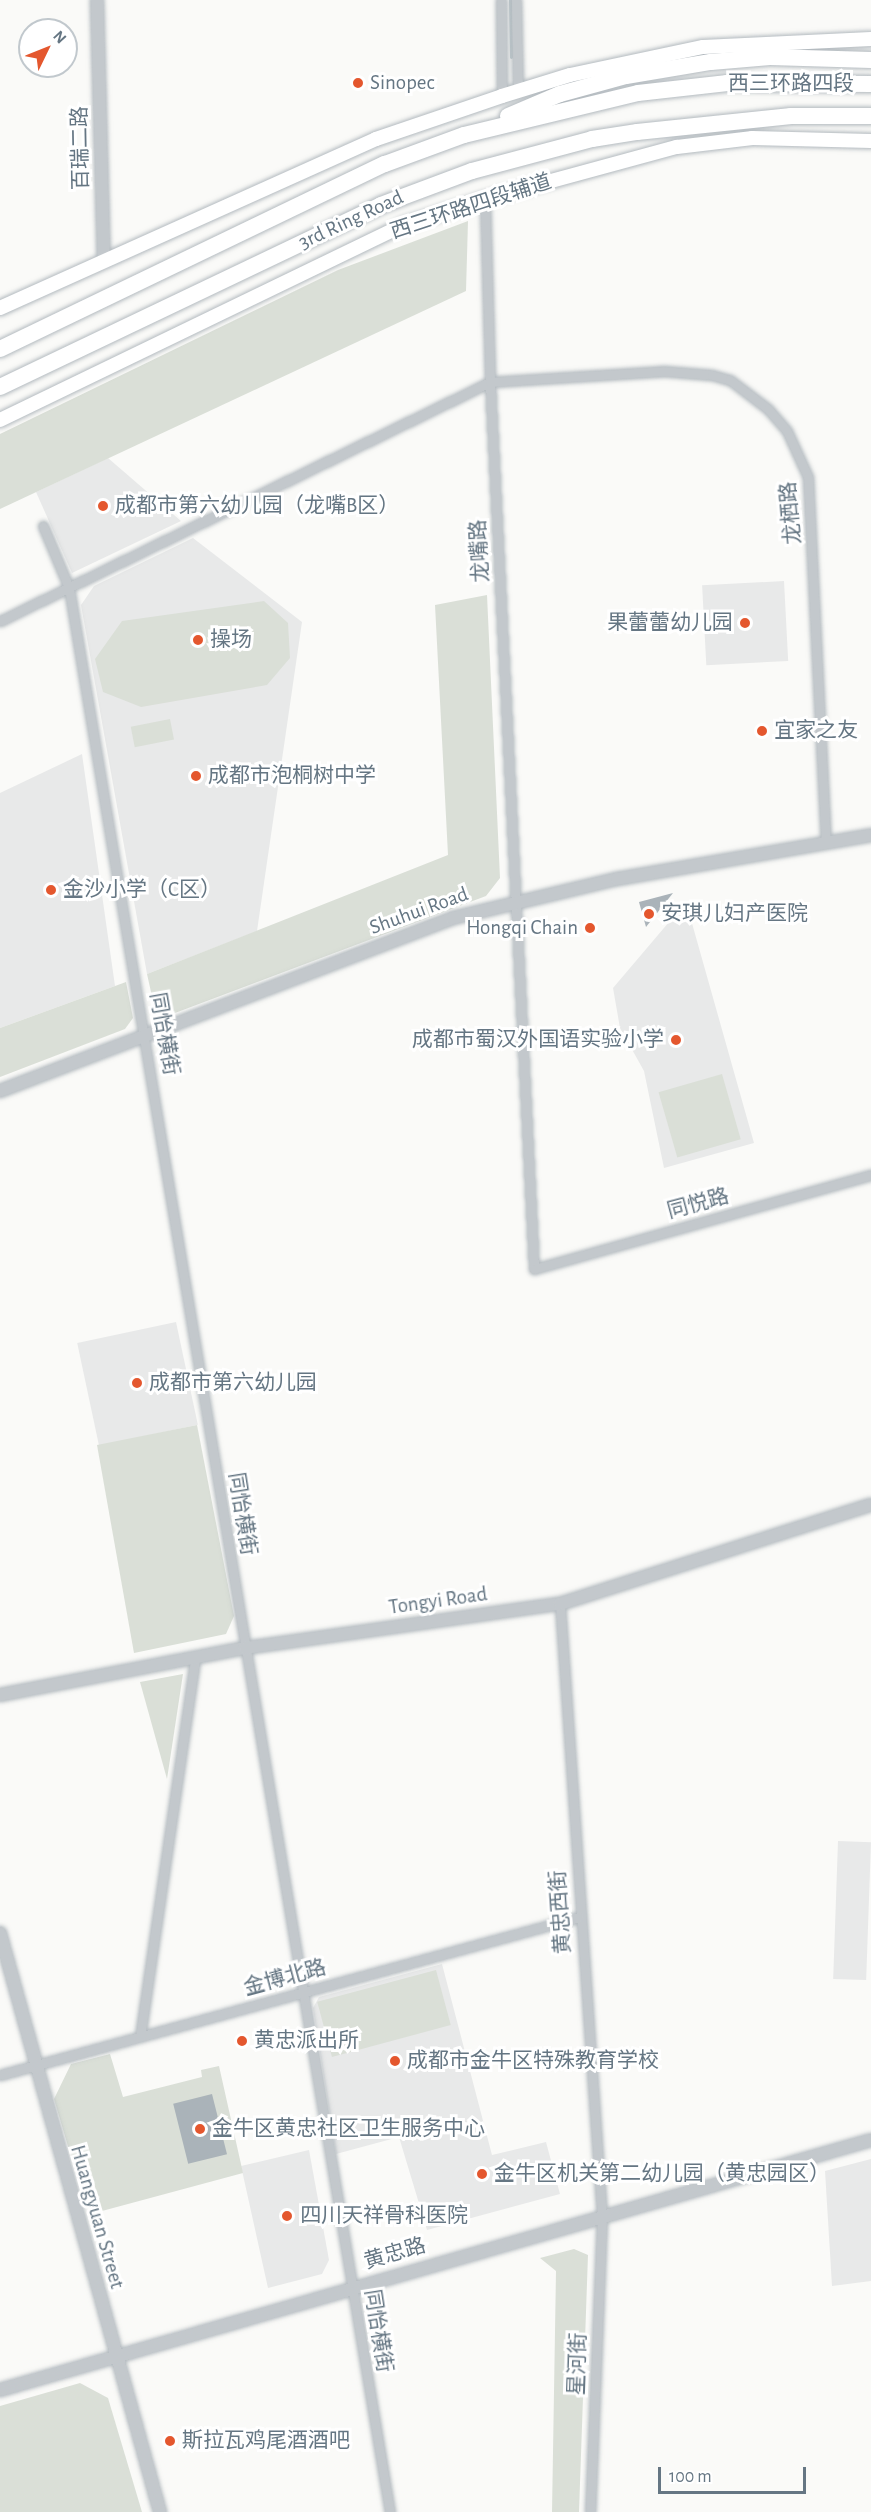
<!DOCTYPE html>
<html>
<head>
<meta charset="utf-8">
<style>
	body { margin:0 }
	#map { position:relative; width:871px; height:2512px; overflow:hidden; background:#fafaf8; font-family:"Alegreya Sans","Noto Sans SC",sans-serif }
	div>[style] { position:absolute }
	.built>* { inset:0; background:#e8e9e9; transform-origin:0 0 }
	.green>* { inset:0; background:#dadfd7; transform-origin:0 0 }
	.stream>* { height:3px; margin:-1.5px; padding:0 1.5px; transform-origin:1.5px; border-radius:1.5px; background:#bbc7cb }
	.building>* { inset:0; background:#aab3b9; transform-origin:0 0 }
	.roads { filter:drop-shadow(0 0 2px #b3babf) drop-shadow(0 0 2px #b3babf) }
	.minor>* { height:9px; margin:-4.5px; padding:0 4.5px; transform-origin:4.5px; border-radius:4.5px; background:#c3c8cc }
	.tertiary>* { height:12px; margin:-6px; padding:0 6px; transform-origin:6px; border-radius:6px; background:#c3c8cc }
	.secondary>* { height:14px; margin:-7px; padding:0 7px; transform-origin:7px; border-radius:7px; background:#fff }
	.trunk>* { height:16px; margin:-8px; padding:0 8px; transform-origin:8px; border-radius:8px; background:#fff }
	.dots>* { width:16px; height:16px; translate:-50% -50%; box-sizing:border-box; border:3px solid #fff; border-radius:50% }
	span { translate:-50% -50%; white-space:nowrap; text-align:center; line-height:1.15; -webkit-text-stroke:6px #fff; paint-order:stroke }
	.poi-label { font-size:21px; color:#657683 }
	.left { translate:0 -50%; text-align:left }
	.right { translate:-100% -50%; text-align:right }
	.street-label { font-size:21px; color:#657683 }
	.north { position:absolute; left:18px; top:18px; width:60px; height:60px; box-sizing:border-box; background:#fff; border:2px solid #c1c8cd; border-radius:50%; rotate:47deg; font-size:16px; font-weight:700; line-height:24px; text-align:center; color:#657683 }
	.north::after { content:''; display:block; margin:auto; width:21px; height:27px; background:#e4572e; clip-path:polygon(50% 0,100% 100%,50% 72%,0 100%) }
	.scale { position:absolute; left:658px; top:2467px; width:148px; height:27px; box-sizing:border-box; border:3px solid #657683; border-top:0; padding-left:8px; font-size:18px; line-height:21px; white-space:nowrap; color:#657683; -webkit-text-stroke:4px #fff; paint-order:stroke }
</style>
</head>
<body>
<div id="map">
	<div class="built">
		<i style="clip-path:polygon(108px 458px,181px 521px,72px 573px,36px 492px)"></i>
		<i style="clip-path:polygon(193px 538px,302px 622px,257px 931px,147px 974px,81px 605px,94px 586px)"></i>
		<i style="left:784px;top:581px;width:80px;height:82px;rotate:87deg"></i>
		<i style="clip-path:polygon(82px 754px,115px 986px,0 1028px,0 793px)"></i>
		<i style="clip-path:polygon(686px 902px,754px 1143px,664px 1168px,644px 1071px,620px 1028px,613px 988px)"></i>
		<i style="left:176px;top:1322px;width:105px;height:101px;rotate:78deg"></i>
		<i style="left:838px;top:1841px;width:33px;height:138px;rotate:2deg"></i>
		<i style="clip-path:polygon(442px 1964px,492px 2155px,546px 2142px,560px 2194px,427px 2230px,399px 2137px,336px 2154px,313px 2008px,319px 1997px)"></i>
		<i style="clip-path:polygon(309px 2150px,329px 2260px,322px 2274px,268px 2288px,241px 2166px)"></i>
		<i style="clip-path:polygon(871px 2159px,871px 2281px,832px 2286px,825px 2171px)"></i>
	</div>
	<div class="green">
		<i style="clip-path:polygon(468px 221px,466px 291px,0 509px,0 434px,338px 270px)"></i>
		<i style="clip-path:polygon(487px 595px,500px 878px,486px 896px,167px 1016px,155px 1010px,147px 974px,448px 855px,435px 605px)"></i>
		<i style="clip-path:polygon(264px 601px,288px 623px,290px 658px,267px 685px,141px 707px,103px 692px,95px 659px,122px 621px)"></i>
		<i style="left:170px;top:719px;width:21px;height:40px;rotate:79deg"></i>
		<i style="clip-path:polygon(126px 982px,133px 1018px,125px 1029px,0 1077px,0 1028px)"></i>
		<i style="left:722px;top:1074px;width:68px;height:66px;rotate:74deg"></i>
		<i style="clip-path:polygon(197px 1425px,234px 1616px,226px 1634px,134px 1653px,97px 1445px)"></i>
		<i style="clip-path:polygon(183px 1674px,167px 1779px,140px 1682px)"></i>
		<i style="left:436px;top:1970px;width:57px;height:123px;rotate:75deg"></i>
		<i style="clip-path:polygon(110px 2054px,123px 2097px,202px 2077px,201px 2070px,219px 2066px,243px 2173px,102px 2211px,92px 2176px,78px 2180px,54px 2099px,71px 2064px)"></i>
		<i style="clip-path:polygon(574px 2249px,588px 2255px,579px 2512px,552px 2512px,556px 2271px,540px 2258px)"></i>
		<i style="clip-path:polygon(80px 2383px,108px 2398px,142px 2512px,0 2512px,0 2406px)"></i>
	</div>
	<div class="stream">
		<i style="left:510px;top:0;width:57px;rotate:89deg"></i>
	</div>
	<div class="building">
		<i style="clip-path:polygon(673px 893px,646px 927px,639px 902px)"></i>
		<i style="left:212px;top:2094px;width:62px;height:40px;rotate:76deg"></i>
	</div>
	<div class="roads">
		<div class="minor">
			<i style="left:501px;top:0;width:96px;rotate:89.4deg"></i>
			<i style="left:516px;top:0;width:91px;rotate:88.7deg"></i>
			<i style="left:485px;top:199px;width:183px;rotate:88.4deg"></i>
			<i style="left:490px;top:382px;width:888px;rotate:87.16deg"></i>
			<i style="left:534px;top:1269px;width:350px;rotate:-15.6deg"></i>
			<i style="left:43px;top:526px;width:67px;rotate:67.2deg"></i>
			<i style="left:69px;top:588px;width:1951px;rotate:80.53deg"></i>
			<i style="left:0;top:621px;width:545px;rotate:-26deg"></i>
			<i style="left:490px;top:382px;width:173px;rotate:-3.6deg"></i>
			<i style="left:663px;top:371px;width:49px;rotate:4.7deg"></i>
			<i style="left:712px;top:375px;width:19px;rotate:16deg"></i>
			<i style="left:730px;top:380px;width:48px;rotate:37.3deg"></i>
			<i style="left:768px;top:409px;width:29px;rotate:49deg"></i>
			<i style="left:787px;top:431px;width:51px;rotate:65.5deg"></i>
			<i style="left:808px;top:477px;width:366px;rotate:87.2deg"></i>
			<i style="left:560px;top:1604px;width:614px;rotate:86.08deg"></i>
			<i style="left:602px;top:2217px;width:295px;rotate:92.3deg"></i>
			<i style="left:140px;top:2037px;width:383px;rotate:-81.7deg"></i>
			<i style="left:0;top:2075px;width:600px;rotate:-15.26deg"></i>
		</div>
		<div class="tertiary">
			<i style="left:97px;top:0;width:260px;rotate:88.5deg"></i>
			<i style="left:0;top:1091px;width:485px;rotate:-20.9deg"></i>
			<i style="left:453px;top:918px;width:169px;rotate:-13.4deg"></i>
			<i style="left:617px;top:879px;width:258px;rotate:-9.8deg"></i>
			<i style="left:0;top:1695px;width:249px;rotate:-10.9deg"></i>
			<i style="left:245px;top:1648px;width:318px;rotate:-8deg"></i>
			<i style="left:560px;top:1604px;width:326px;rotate:-17.7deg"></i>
			<i style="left:0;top:1933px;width:601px;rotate:74.55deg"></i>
			<i style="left:0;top:2390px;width:906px;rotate:-16.01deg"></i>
		</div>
		<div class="secondary">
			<i style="left:0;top:308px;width:412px;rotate:-24.2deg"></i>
			<i style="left:376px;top:139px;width:133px;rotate:-18.8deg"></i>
			<i style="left:502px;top:96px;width:71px;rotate:-17.2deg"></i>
			<i style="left:570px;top:75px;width:136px;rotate:-11.9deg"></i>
			<i style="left:703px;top:47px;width:168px;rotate:-2.7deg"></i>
			<i style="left:0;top:420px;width:448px;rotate:-25.8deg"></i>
			<i style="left:403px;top:225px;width:86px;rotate:-17.6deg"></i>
			<i style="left:485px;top:199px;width:199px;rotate:-15.2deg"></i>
			<i style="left:677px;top:147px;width:76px;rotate:-6.8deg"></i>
			<i style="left:752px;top:138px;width:119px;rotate:1.4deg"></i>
		</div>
		<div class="trunk">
			<i style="left:508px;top:116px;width:56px;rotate:-22.9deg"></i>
			<i style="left:560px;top:94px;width:68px;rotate:-15.3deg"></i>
			<i style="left:626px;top:76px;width:86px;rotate:-9.4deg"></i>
			<i style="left:711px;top:62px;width:59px;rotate:-4.8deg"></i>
			<i style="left:770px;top:57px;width:101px;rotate:1.7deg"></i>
			<i style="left:0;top:349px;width:427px;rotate:-25.7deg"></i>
			<i style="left:385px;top:164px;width:84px;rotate:-20.2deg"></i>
			<i style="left:464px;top:135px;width:179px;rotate:-13.6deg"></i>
			<i style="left:638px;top:93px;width:90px;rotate:-6.4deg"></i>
			<i style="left:727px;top:83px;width:144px;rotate:0.4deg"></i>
			<i style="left:0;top:387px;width:422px;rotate:-25.5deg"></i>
			<i style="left:381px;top:205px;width:97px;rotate:-20.5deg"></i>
			<i style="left:472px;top:171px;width:124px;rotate:-14.9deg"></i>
			<i style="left:592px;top:139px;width:46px;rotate:-8.8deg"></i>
			<i style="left:637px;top:132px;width:155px;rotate:-5.9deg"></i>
			<i style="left:791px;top:116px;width:80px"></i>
		</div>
	</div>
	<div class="dots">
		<i style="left:358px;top:83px;background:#e4572e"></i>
		<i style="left:103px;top:506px;background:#e4572e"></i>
		<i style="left:745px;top:623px;background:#e4572e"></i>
		<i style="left:198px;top:640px;background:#e4572e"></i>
		<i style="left:762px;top:731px;background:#e4572e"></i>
		<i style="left:196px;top:776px;background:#e4572e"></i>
		<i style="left:51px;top:890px;background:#e4572e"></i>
		<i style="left:649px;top:914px;background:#e4572e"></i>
		<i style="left:590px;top:928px;background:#e4572e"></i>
		<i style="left:676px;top:1040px;background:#e4572e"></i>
		<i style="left:137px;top:1383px;background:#e4572e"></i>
		<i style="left:242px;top:2041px;background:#e4572e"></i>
		<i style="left:395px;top:2061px;background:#e4572e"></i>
		<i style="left:200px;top:2129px;background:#e4572e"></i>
		<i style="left:482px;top:2174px;background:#e4572e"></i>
		<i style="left:287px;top:2216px;background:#e4572e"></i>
		<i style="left:170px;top:2441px;background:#e4572e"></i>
	</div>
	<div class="poi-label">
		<span class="left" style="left:370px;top:83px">Sinopec</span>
		<span class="left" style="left:115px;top:506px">成都市第六幼儿园（龙嘴B区）</span>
		<span class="right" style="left:733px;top:623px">果蕾蕾幼儿园</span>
		<span class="left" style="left:210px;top:640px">操场</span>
		<span class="left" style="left:774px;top:731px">宜家之友</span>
		<span class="left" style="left:208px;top:776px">成都市泡桐树中学</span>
		<span class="left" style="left:63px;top:890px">金沙小学（C区）</span>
		<span class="left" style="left:661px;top:914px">安琪儿妇产医院</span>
		<span class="right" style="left:578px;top:928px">Hongqi Chain</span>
		<span class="right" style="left:664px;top:1040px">成都市蜀汉外国语实验小学</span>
		<span class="left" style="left:149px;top:1383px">成都市第六幼儿园</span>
		<span class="left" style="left:254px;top:2041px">黄忠派出所</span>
		<span class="left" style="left:407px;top:2061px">成都市金牛区特殊教育学校</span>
		<span class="left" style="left:212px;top:2129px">金牛区黄忠社区卫生服务中心</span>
		<span class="left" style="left:494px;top:2174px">金牛区机关第二幼儿园（黄忠园区）</span>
		<span class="left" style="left:300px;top:2216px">四川天祥骨科医院</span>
		<span class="left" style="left:182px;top:2441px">斯拉瓦鸡尾酒酒吧</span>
	</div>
	<div class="street-label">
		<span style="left:791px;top:84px">西三环路四段</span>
		<span style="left:81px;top:148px;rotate:-91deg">百瑞二路</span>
		<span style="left:471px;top:207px;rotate:-18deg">西三环路四段辅道</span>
		<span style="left:351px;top:220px;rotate:-25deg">3rd Ring Road</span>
		<span style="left:791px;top:513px;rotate:-95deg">龙栖路</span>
		<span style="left:480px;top:551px;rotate:-93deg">龙嘴路</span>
		<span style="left:419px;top:911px;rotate:-20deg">Shuhui Road</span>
		<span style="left:164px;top:1034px;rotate:80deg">同怡横街</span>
		<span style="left:698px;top:1204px;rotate:-15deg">同悦路</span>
		<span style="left:242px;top:1514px;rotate:81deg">同怡横街</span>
		<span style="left:438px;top:1601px;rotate:-8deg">Tongyi Road</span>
		<span style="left:561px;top:1912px;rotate:-94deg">黄忠西街</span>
		<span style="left:285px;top:1978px;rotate:-15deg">金博北路</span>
		<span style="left:97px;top:2217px;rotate:74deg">Huangyuan Street</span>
		<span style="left:395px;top:2254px;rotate:-16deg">黄忠路</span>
		<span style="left:378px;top:2331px;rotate:81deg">同怡横街</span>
		<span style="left:578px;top:2364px;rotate:-88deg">星河街</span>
	</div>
	<div class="north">N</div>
	<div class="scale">100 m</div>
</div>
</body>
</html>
